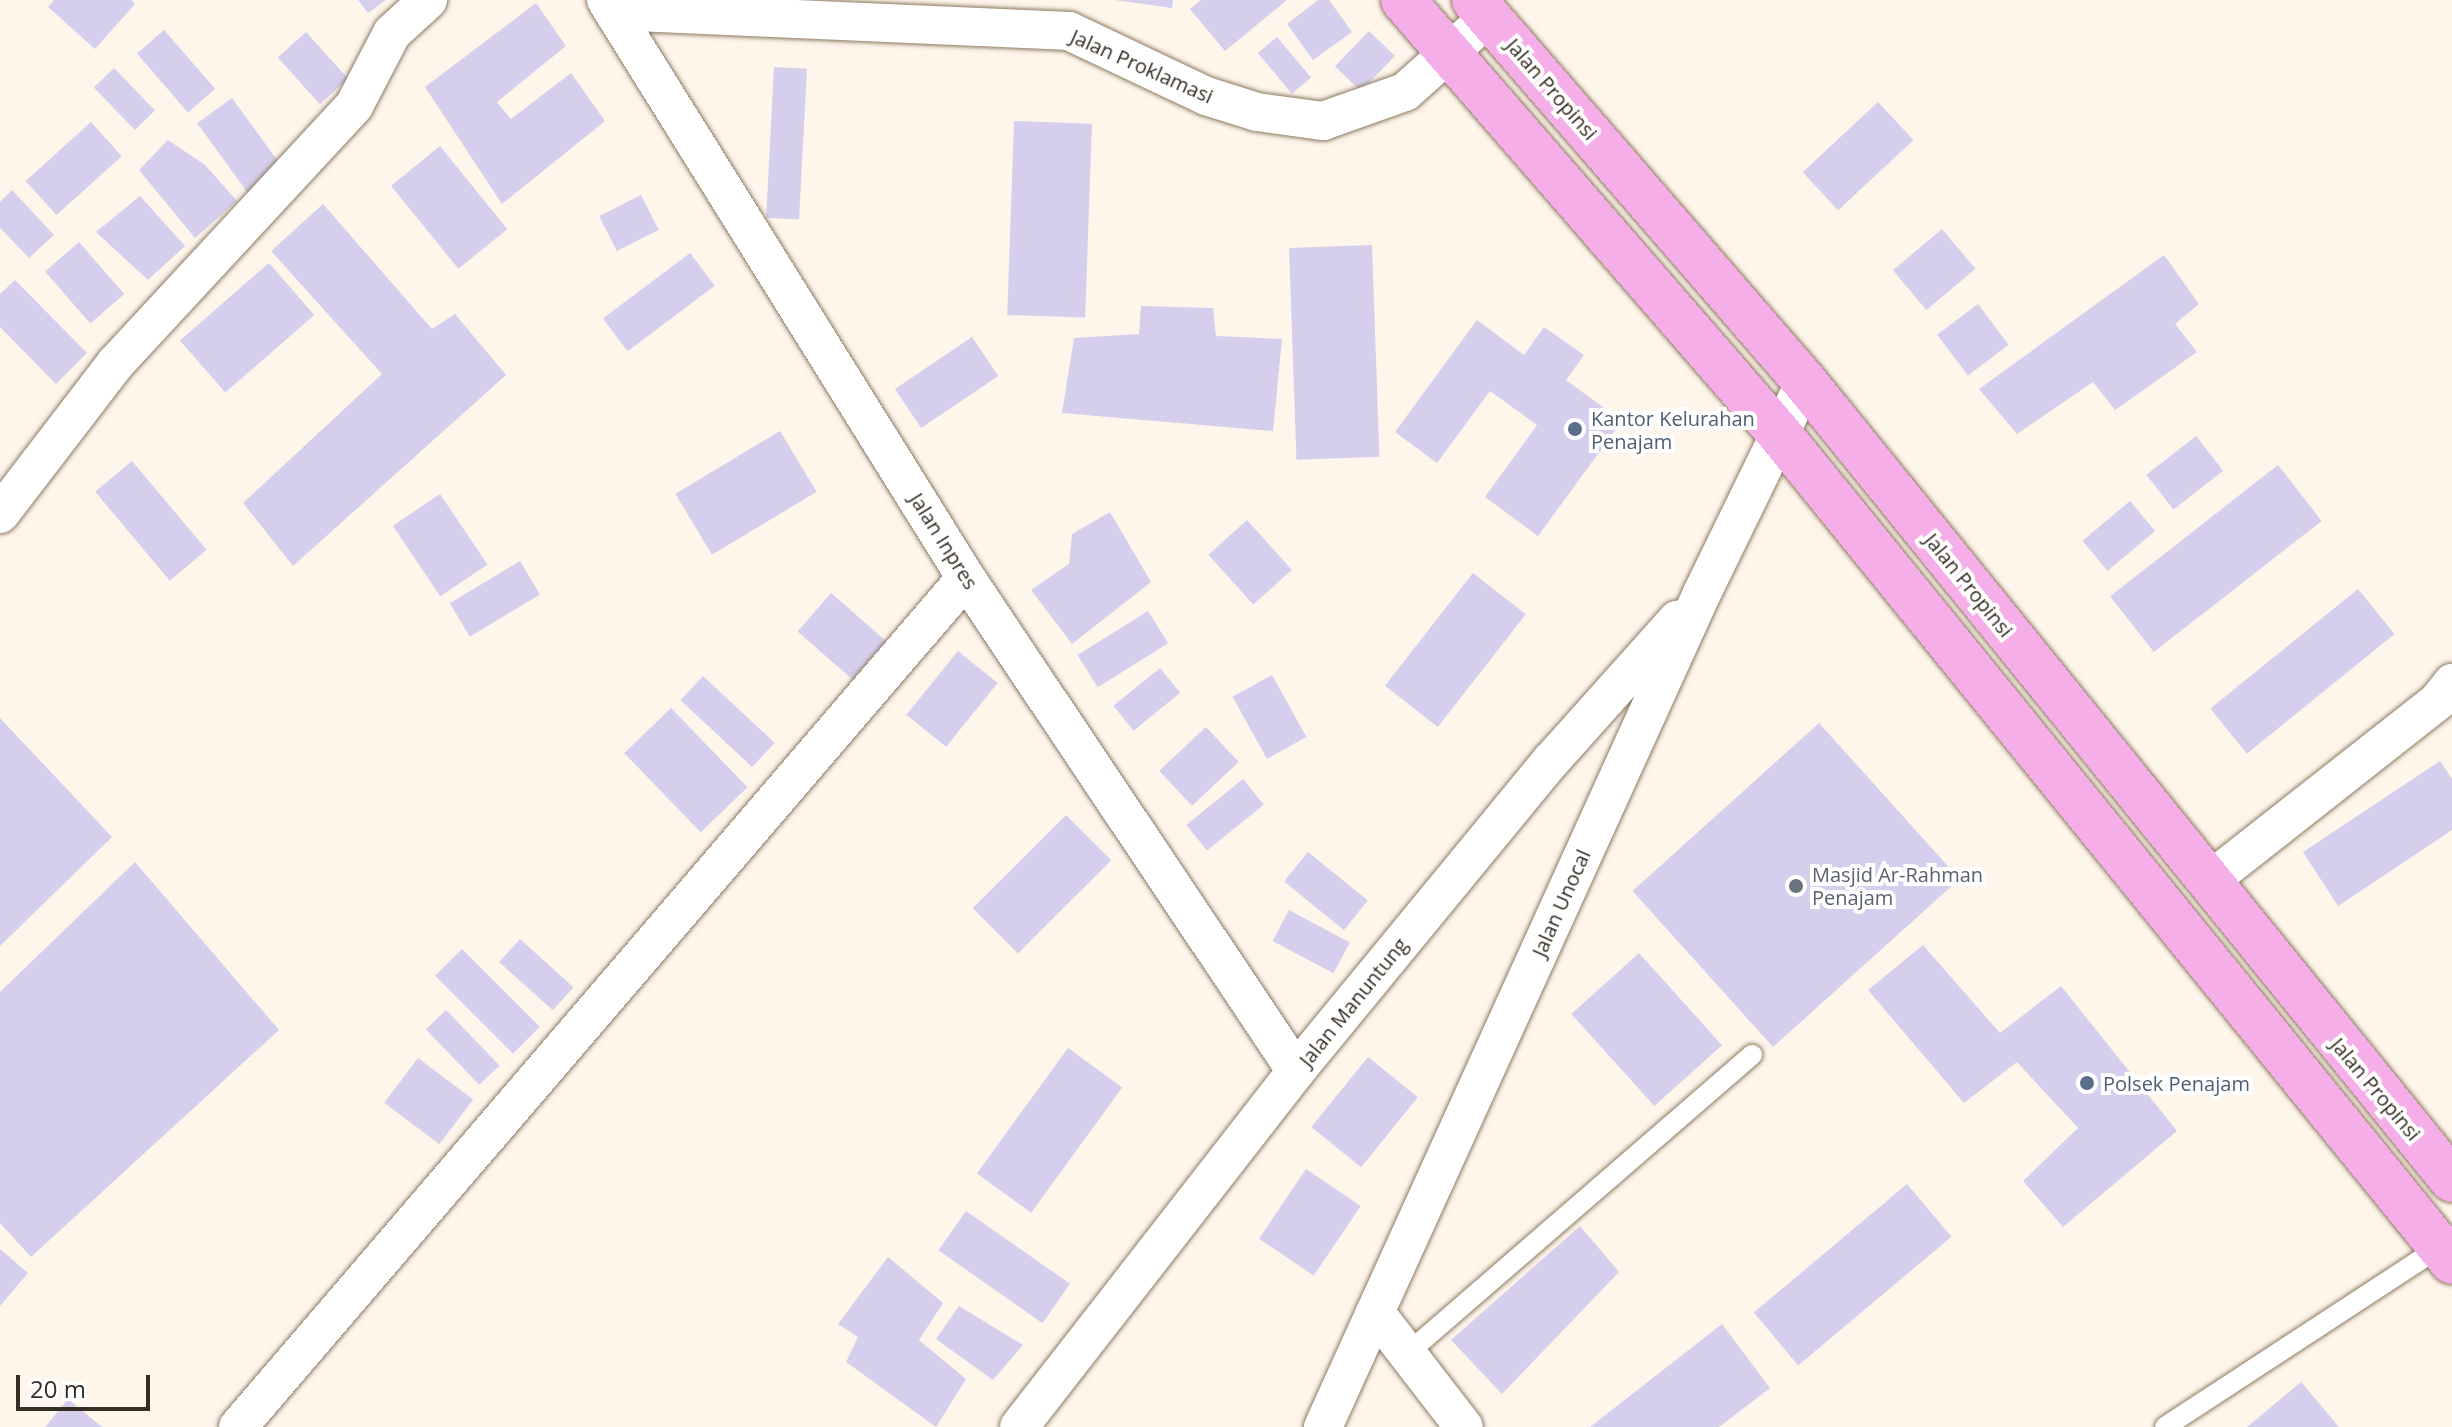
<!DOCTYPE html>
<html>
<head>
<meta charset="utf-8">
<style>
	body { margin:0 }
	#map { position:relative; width:2452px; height:1427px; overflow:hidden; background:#fef5eb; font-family:"Open Sans",sans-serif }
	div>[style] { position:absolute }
	.building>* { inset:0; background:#d5cfed; transform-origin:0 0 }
	.roads { filter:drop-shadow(0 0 2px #8d7a62) drop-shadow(0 0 2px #8d7a62) }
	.service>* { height:20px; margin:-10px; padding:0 10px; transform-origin:10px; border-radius:10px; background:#fff }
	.minor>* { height:38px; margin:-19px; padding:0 19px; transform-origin:19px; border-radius:19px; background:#fff }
	.trunk>* { height:44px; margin:-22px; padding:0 22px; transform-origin:22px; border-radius:22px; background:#f6aee8 }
	.dots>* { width:22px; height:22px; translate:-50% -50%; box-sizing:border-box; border:4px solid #fff; border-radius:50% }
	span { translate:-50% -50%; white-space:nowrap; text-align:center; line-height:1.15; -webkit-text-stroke:8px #fff; paint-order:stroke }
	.street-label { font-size:20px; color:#362e24 }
	.service-label { font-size:20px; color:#4e5e75 }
	.left { translate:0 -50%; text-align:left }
	.worship-label { font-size:20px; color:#5b616d }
	.scale { position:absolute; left:16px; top:1375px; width:134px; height:36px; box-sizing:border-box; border:4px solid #362e24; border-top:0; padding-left:10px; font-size:24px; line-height:28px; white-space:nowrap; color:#362e24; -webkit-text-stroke:6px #fff; paint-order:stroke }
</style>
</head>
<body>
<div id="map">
	<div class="building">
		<i style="clip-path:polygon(54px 0,131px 0,135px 4px,95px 49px,48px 7px)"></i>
		<i style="clip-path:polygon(358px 0,386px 0,368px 13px)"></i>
		<i style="clip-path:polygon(1115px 0,1173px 0,1172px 8px)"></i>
		<i style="clip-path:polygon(1201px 0,1287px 0,1225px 51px,1190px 9px)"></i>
		<i style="clip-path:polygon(1318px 0,1329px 0,1352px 32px,1313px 60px,1287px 24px)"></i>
		<i style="clip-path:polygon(536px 3px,566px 46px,497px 102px,511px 119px,571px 73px,605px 121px,502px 204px,425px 87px)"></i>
		<i style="left:164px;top:30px;width:78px;height:36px;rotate:49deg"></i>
		<i style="left:1369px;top:31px;width:36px;height:49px;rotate:44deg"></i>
		<i style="left:306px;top:32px;width:63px;height:38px;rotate:48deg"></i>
		<i style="left:1277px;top:37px;width:53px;height:25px;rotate:50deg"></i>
		<i style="left:774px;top:67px;width:33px;height:151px;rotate:3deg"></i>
		<i style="left:114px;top:68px;width:59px;height:28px;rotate:46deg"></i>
		<i style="left:232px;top:98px;width:86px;height:43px;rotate:54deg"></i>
		<i style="left:1878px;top:102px;width:52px;height:103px;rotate:47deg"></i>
		<i style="left:1014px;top:121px;width:78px;height:194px;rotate:2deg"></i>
		<i style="left:91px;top:122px;width:46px;height:88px;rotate:48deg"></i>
		<i style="clip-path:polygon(168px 140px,205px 165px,237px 201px,195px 238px,139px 170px)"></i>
		<i style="left:440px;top:146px;width:107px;height:63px;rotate:51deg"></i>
		<i style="clip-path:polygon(12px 190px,54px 235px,29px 258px,0 228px,0 202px)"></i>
		<i style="left:641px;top:195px;width:39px;height:47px;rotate:63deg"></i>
		<i style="clip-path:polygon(140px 196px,185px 246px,148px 280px,96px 232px)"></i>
		<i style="clip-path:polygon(323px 204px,432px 329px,455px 314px,506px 375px,293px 566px,243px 503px,382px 374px,271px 251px)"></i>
		<i style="left:1942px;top:229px;width:52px;height:64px;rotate:50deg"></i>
		<i style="left:79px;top:242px;width:69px;height:45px;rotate:49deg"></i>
		<i style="left:1372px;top:245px;width:212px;height:83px;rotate:88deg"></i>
		<i style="left:690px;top:253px;width:41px;height:109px;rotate:53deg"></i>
		<i style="clip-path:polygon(2164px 255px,2199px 304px,2175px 324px,2197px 352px,2115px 410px,2093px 382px,2017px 434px,1979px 389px)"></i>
		<i style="left:269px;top:263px;width:69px;height:118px;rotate:49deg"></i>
		<i style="clip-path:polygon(15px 280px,87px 353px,56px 384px,0 327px,0 294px)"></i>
		<i style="left:1978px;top:304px;width:51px;height:51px;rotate:53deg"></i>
		<i style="clip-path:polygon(1141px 306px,1213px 308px,1216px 336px,1282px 339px,1273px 431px,1062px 413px,1074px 338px,1139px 334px)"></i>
		<i style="clip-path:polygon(1477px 320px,1524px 355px,1544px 327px,1584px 355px,1566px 380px,1622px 421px,1538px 536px,1485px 497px,1537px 425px,1490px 391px,1437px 463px,1395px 432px)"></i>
		<i style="left:972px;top:337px;width:47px;height:93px;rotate:56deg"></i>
		<i style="left:780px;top:431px;width:71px;height:122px;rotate:59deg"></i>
		<i style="left:2196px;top:436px;width:44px;height:63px;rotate:52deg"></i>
		<i style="left:132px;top:461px;width:116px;height:48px;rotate:50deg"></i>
		<i style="left:2278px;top:465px;width:71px;height:213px;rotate:52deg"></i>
		<i style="left:440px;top:494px;width:85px;height:57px;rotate:56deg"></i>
		<i style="left:2130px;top:501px;width:39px;height:62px;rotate:50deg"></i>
		<i style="clip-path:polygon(1110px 512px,1151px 582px,1072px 644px,1031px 590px,1069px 564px,1072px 534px)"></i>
		<i style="left:1247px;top:520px;width:67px;height:52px;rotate:48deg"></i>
		<i style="left:520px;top:561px;width:39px;height:82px;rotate:59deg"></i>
		<i style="left:1473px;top:573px;width:67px;height:143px;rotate:38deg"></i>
		<i style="left:2358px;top:589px;width:58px;height:190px;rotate:51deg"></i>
		<i style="left:831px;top:593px;width:73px;height:51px;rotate:41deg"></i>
		<i style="left:1148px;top:611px;width:38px;height:83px;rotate:58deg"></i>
		<i style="left:958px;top:651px;width:51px;height:82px;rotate:39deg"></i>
		<i style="left:1160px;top:668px;width:32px;height:60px;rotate:51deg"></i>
		<i style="left:1272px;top:675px;width:71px;height:45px;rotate:61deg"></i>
		<i style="left:703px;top:676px;width:98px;height:33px;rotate:43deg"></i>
		<i style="left:671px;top:708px;width:110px;height:65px;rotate:46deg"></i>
		<i style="clip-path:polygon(0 718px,112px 837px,0 946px)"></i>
		<i style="left:1819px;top:723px;width:210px;height:251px;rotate:48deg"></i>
		<i style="left:1206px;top:727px;width:48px;height:64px;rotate:47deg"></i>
		<i style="clip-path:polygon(2440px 761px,2452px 779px,2452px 830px,2338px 906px,2303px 852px)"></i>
		<i style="left:1243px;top:779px;width:33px;height:73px;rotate:51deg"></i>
		<i style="left:1066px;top:815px;width:64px;height:132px;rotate:45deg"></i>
		<i style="left:1308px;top:852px;width:77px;height:38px;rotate:39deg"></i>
		<i style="clip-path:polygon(135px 862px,279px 1030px,31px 1257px,0 1223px,0 992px)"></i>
		<i style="left:1289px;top:910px;width:69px;height:35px;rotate:28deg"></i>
		<i style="left:520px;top:939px;width:72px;height:31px;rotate:42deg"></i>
		<i style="clip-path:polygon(1923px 945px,2000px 1033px,2061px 986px,2177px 1131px,2063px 1227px,2023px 1181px,2078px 1128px,2017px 1062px,1964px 1103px,1868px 990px)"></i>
		<i style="left:462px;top:949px;width:110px;height:38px;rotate:45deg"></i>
		<i style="left:1639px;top:953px;width:124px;height:91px;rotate:48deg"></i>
		<i style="left:446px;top:1010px;width:77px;height:28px;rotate:46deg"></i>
		<i style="left:1068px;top:1048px;width:67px;height:155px;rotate:36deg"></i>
		<i style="left:1368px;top:1057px;width:64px;height:90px;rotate:39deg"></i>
		<i style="left:418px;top:1058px;width:69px;height:56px;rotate:37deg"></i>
		<i style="left:1306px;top:1169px;width:66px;height:84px;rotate:34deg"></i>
		<i style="left:1907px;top:1184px;width:69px;height:200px;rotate:50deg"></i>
		<i style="left:966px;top:1211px;width:127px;height:48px;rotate:35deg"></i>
		<i style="clip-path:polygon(1580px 1226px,1619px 1272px,1502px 1394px,1451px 1340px)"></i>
		<i style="clip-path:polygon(0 1249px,28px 1273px,0 1306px)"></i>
		<i style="clip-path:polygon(888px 1257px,943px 1303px,919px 1340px,966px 1379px,936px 1427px,846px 1362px,858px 1337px,838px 1324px)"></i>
		<i style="clip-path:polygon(959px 1306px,1023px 1345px,993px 1380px,936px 1339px)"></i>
		<i style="clip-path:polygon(1722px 1324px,1770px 1388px,1719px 1427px,1590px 1427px)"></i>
		<i style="clip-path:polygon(2301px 1382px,2339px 1427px,2247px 1427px)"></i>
		<i style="clip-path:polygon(68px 1399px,102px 1427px,45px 1427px)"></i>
	</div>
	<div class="roads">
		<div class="service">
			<i style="left:1409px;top:1352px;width:454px;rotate:-40.9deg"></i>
			<i style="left:2165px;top:1427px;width:329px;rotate:-33.2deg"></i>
		</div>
		<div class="minor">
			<i style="left:606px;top:0;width:681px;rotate:58.08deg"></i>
			<i style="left:966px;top:578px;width:593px;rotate:56.2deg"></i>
			<i style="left:614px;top:11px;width:455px;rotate:2.5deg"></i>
			<i style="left:1069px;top:31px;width:152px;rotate:25.4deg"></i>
			<i style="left:1206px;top:96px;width:53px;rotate:17.4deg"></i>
			<i style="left:1257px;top:112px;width:67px;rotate:7.8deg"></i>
			<i style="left:1323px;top:121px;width:87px;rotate:-19.5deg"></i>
			<i style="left:1405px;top:92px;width:113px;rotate:-41.8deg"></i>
			<i style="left:0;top:514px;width:190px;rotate:-52.5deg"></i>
			<i style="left:116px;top:363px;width:350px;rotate:-47.2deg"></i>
			<i style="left:354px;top:106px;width:82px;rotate:-62.5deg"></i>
			<i style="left:392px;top:33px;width:49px;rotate:-42.5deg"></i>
			<i style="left:2208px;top:882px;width:293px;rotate:-38.2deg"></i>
			<i style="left:2438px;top:701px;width:23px;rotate:-52deg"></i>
			<i style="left:1375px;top:1312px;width:145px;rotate:52.3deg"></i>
			<i style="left:238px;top:1427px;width:1118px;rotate:-49.39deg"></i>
			<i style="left:1019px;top:1427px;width:451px;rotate:-52.1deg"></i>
			<i style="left:1296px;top:1071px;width:400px;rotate:-50.6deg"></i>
			<i style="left:1550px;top:762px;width:191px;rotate:-48.2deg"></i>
			<i style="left:1323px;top:1427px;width:918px;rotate:-65.56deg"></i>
			<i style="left:1703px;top:591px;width:233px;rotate:-64deg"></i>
		</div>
		<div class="trunk">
			<i style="left:1403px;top:0;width:572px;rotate:49.04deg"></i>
			<i style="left:1778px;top:432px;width:1069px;rotate:50.92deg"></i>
			<i style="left:1474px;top:0;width:505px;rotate:49.09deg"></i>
			<i style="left:1805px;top:382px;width:1027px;rotate:50.97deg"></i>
		</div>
	</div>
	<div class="dots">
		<i style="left:1575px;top:429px;background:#5c6f8a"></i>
		<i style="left:1796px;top:886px;background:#6b7280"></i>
		<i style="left:2087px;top:1083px;background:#5c6f8a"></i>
	</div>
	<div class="street-label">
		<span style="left:1142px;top:66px;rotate:24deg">Jalan Proklamasi</span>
		<span style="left:1552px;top:89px;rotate:49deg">Jalan Propinsi</span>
		<span style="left:944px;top:541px;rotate:58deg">Jalan Inpres</span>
		<span style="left:1969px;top:585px;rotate:51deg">Jalan Propinsi</span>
		<span style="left:1561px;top:903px;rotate:-66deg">Jalan Unocal</span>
		<span style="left:1353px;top:1002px;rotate:-51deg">Jalan Manuntung</span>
		<span style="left:2376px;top:1089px;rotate:50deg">Jalan Propinsi</span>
	</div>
	<div class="service-label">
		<span class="left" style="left:1591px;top:430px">Kantor Kelurahan<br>Penajam</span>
		<span class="left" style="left:2103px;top:1083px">Polsek Penajam</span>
	</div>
	<div class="worship-label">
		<span class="left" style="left:1812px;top:886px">Masjid Ar-Rahman<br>Penajam</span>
	</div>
	<div class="scale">20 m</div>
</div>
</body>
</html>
